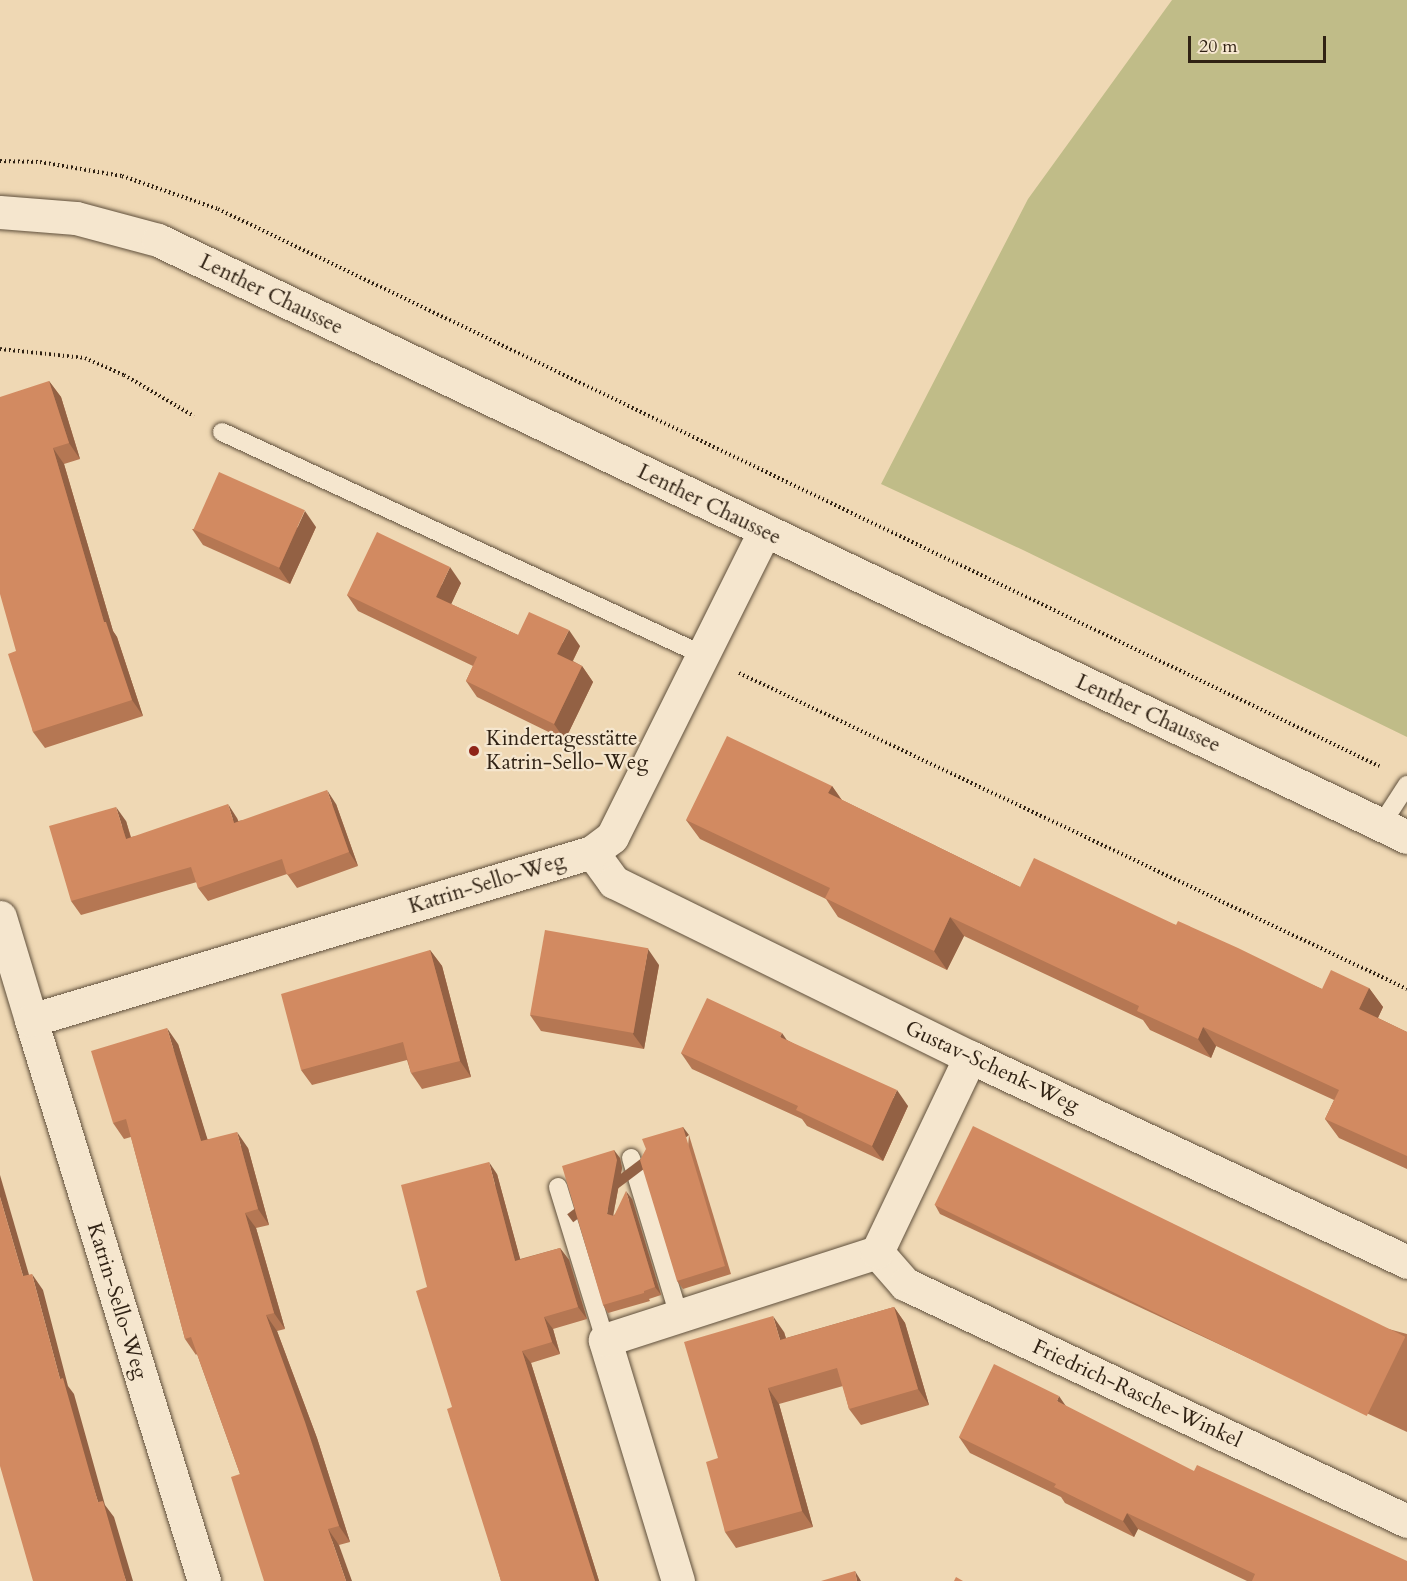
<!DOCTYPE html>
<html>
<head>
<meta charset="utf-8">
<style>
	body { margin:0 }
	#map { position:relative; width:1407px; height:1581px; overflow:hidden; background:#efd8b4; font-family:Cardo,serif }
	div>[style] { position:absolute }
	.green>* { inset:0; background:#c0bc88 }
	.path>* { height:4px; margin-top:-2px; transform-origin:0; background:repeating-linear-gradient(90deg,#302214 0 1.5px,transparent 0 4.5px) }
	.roads { filter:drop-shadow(0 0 2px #60503c) drop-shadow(0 0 2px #60503c) }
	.lane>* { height:18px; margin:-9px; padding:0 9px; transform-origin:9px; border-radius:9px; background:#f5e6ce }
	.street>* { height:33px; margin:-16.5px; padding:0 16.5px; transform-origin:16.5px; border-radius:16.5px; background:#f5e6ce }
	.secondary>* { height:33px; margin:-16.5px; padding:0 16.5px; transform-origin:16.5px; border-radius:16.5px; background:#f5e6ce }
	.wall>* { inset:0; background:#b57753 }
	.shaded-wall>* { inset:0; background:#936144; transform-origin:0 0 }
	.building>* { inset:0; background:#d28a61; transform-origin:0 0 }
	.dots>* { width:16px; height:16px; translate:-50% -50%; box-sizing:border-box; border:3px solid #f5e6ce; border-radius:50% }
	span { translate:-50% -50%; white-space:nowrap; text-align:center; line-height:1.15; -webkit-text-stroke:4.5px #f5e6ce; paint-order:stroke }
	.street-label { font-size:21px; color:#302214 }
	.poi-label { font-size:21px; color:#302214 }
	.left { translate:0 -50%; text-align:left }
	.scale { position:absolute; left:1188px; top:36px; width:138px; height:27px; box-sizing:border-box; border:3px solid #302214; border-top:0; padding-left:8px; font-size:18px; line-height:21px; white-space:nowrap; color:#302214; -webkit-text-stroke:4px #f5e6ce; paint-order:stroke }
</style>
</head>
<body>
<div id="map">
	<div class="green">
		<i style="clip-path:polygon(1172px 0,1407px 0,1407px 737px,1023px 550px,881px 484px,1028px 199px)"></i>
	</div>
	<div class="path">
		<i style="left:0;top:161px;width:40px;rotate:1.4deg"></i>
		<i style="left:40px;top:162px;width:83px;rotate:9.7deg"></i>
		<i style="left:122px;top:176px;width:102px;rotate:19deg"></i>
		<i style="left:218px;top:209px;width:1288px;rotate:25.63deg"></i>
		<i style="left:0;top:349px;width:85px;rotate:6deg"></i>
		<i style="left:85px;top:358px;width:43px;rotate:23.6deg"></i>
		<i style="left:124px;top:375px;width:81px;rotate:30.4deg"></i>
		<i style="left:739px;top:673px;width:739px;rotate:25.32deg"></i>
	</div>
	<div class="roads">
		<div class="lane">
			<i style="left:222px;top:432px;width:528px;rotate:24.87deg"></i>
			<i style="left:1381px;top:825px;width:48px;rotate:-57deg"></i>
			<i style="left:631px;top:1158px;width:165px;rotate:73.1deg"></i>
			<i style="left:558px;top:1187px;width:160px;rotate:72.9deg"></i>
		</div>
		<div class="street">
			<i style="left:592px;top:852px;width:37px;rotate:54deg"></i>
			<i style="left:614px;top:882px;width:397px;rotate:26.2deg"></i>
			<i style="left:970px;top:1057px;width:483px;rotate:25.1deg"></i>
			<i style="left:0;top:917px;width:108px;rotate:73.2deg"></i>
			<i style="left:877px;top:1252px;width:43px;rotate:48.8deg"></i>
			<i style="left:905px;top:1284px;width:555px;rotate:25.27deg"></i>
			<i style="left:204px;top:1581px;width:587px;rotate:-107.14deg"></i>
			<i style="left:31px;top:1020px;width:586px;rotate:-16.67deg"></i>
			<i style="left:592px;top:852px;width:25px;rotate:-37deg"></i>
			<i style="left:612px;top:837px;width:341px;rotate:-63.5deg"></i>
			<i style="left:678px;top:1581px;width:252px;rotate:-106.9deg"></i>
			<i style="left:605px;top:1340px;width:286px;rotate:-17.9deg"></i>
			<i style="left:877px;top:1252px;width:216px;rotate:-64.5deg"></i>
		</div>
		<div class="secondary">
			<i style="left:0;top:212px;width:76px;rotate:4.5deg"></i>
			<i style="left:76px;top:218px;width:85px;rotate:15deg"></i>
			<i style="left:158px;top:240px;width:1384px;rotate:25.55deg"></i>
		</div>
	</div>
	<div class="wall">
		<i style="clip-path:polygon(49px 381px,61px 397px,80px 459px,64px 464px,113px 631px,117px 637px,143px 716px,45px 748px,33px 732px,16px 651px)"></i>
		<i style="clip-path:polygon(316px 527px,290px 584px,203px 545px,192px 529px)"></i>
		<i style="clip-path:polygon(461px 583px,451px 604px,518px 635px,580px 646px,573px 661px,582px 666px,593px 682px,565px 740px,477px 697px,466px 681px,473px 666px,358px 611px,347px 595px)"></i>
		<i style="clip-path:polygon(832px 786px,842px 800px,1020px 887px,1176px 925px,1322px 989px,1369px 988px,1383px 1007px,1378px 1018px,1407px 1032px,1407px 1169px,1339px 1138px,1325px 1119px,1334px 1100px,1216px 1046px,1211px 1058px,1150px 1030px,1143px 1020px,964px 936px,947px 970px,838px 917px,826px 899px,700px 839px,686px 820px)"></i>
		<i style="clip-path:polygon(336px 804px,358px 866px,297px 888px,287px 874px,208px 901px,198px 888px,197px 882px,81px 915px,71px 901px,126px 821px,131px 837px,237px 818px,238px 821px)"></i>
		<i style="clip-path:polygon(430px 950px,442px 966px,471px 1077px,422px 1089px,411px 1073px,407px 1060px,312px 1085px,301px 1070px)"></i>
		<i style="clip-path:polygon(659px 965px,644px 1049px,541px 1031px,530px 1015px)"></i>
		<i style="clip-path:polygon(787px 1040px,908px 1106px,883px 1161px,807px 1126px,802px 1119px,692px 1069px,681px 1053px)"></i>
		<i style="clip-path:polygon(178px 1044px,207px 1139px,248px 1148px,269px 1225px,256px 1228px,285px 1329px,277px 1331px,317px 1438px,350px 1542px,339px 1545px,240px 1474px,197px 1354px,196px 1355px,185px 1339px,131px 1137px,124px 1139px,113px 1123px)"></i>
		<i style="clip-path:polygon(689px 1135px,731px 1274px,683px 1289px,677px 1281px)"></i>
		<i style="clip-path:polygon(620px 1158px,622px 1168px,613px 1216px,632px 1199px,661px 1295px,649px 1299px,650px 1301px,608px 1313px,603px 1305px)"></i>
		<i style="clip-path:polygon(497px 1174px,520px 1259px,560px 1248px,569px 1260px,587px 1319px,553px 1329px,560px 1354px,531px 1363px,599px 1581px,501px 1581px,452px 1407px)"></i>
		<i style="clip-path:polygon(935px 1205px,1407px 1334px,1407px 1432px,940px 1214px)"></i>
		<i style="clip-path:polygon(894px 1307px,905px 1323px,929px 1405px,861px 1425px,849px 1409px,843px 1386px,779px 1404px,813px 1527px,736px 1548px,725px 1532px,718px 1458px,784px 1332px,786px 1338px)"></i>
		<i style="clip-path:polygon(1067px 1407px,1407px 1581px,1247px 1581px,1138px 1529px,1134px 1537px,1065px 1503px,1061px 1497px,970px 1453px,959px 1437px)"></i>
	</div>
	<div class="shaded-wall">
		<i style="clip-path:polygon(49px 381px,61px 397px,80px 459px,69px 443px)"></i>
		<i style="clip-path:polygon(53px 448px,64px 464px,113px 631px,117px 637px,143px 716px,132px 700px,104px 622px)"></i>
		<i style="clip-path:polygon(305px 511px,316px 527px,290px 584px,279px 568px)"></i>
		<i style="clip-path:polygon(450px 567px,461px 583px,447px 613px,436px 597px)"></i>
		<i style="clip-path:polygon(569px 630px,580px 646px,568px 670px,557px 654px)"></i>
		<i style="clip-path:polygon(582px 666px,593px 682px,565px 740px,554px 724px)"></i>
		<i style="clip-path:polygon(832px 786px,845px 805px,828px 793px)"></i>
		<i style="clip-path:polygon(327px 790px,336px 804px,358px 866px,349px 852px)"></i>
		<i style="clip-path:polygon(228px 804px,237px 818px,244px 836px,234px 823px)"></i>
		<i style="clip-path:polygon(116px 807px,126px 821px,135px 853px,126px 839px)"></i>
		<i style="clip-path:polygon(950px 917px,964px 936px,947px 970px,934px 951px)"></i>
		<i style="clip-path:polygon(648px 949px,659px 965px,644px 1049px,633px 1034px)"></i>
		<i style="clip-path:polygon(430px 950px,442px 966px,471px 1077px,460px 1061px)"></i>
		<i style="clip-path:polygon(1369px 988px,1383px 1007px,1373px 1028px,1359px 1009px)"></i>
		<i style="clip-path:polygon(1203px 1027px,1216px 1046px,1211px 1058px,1198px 1039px)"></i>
		<i style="clip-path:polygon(167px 1028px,178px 1044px,213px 1157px,201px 1141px)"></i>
		<i style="clip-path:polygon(782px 1033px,793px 1049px,780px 1037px)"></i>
		<i style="clip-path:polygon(897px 1090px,908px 1106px,883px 1161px,872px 1146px)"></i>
		<i style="left:683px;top:1127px;width:10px;height:145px;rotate:53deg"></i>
		<i style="clip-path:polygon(237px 1132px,248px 1148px,269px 1225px,258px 1209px)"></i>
		<i style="clip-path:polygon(614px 1150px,620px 1158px,622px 1168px,612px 1222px,607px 1214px)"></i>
		<i style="clip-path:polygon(489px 1162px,497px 1174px,524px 1273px,515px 1261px)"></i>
		<i style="clip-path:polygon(0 1175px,34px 1292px,23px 1276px,0 1197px)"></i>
		<i style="clip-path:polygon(626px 1191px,632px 1199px,661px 1295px,655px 1287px)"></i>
		<i style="clip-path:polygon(245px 1213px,256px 1228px,285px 1329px,274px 1313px)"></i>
		<i style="clip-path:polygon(560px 1248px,569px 1260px,587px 1319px,578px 1307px)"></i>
		<i style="clip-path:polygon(32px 1274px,43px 1290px,68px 1386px,74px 1394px,105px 1505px,114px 1517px,133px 1581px,126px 1581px,98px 1502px,60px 1379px)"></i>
		<i style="clip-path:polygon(894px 1307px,905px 1323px,929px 1405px,918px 1389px)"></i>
		<i style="clip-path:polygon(266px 1315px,277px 1331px,317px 1438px,350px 1542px,339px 1526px)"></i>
		<i style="clip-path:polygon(773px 1316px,784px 1332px,791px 1356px,780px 1340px)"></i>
		<i style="clip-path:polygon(544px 1317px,553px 1329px,560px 1354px,552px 1342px)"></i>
		<i style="clip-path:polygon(522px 1351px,531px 1363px,599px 1581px,595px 1581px)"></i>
		<i style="clip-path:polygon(768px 1388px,779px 1404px,813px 1527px,802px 1511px)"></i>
		<i style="clip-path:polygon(1059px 1396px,1070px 1412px,1057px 1401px)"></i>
		<i style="clip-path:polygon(1127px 1513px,1138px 1529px,1134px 1537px,1123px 1521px)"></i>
		<i style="clip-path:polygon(328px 1529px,339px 1545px,352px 1581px,346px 1581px)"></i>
		<i style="clip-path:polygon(855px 1571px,861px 1581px,857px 1581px)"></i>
	</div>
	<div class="building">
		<i style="clip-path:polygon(49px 381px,69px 443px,53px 448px,104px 622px,106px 622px,132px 700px,33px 732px,8px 654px,16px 651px,0 594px,0 397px)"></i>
		<i style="left:219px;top:472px;width:94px;height:63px;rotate:24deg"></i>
		<i style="clip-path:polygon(377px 532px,450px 567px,436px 597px,518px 635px,529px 612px,569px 630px,557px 654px,582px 666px,554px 724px,466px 681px,477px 657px,347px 595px)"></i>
		<i style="clip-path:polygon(727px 736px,832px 786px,828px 793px,1020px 887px,1034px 858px,1176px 925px,1178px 921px,1238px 948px,1322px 989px,1331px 970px,1369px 988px,1359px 1009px,1407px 1032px,1407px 1156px,1325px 1119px,1339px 1090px,1203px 1027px,1198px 1039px,1137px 1011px,1139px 1006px,950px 917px,934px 951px,825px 898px,830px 888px,686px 820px)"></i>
		<i style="clip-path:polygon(327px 790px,349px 852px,287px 875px,282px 859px,198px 888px,191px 867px,71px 901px,49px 826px,116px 807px,126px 839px,228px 804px,234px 823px)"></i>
		<i style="left:545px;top:930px;width:105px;height:86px;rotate:10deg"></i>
		<i style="clip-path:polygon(430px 950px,460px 1061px,411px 1073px,403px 1042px,301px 1070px,281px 994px)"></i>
		<i style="clip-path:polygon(707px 998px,782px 1033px,780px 1037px,897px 1090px,872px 1146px,796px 1110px,798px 1106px,681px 1053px)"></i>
		<i style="clip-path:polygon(167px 1028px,201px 1141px,237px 1132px,258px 1209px,245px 1213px,274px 1313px,266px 1315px,305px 1422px,339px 1526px,328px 1529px,346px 1581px,264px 1581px,231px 1477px,240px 1474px,191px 1337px,185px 1339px,126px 1119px,113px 1123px,91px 1051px)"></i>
		<i style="left:973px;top:1126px;width:481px;height:88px;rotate:26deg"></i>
		<i style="clip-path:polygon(683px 1127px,725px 1266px,677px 1281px,640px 1160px,646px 1149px,642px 1139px)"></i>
		<i style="clip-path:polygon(614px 1150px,617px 1160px,607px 1214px,614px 1216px,626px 1191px,655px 1287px,644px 1291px,644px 1293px,603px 1305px,562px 1166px)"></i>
		<i style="clip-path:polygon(489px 1162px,515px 1261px,560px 1248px,578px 1307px,544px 1317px,552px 1342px,522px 1351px,595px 1581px,501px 1581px,447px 1409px,452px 1407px,416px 1291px,427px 1287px,401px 1185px)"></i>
		<i style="clip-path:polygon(0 1197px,23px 1276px,32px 1274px,60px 1379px,63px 1378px,98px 1502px,103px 1501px,126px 1581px,33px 1581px,0 1466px)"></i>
		<i style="clip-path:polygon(894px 1307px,918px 1389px,849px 1409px,837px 1368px,768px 1388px,802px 1511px,725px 1532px,706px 1462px,718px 1458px,684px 1342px,773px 1316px,780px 1340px)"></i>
		<i style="clip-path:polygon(994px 1364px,1059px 1396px,1057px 1401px,1194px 1471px,1197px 1465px,1405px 1560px,1407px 1561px,1407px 1581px,1252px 1581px,1255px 1574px,1127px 1513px,1123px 1521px,1054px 1487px,1056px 1484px,959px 1437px)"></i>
		<i style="clip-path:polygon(855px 1571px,857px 1581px,821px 1581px)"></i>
		<i style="clip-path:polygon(956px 1577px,963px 1581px,954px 1581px)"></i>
	</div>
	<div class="dots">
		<i style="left:474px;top:751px;background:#8f2418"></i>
	</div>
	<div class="street-label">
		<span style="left:271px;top:295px;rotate:26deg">Lenther Chaussee</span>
		<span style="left:709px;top:505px;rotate:26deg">Lenther Chaussee</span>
		<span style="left:1148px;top:714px;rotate:25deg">Lenther Chaussee</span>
		<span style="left:487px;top:884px;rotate:-17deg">Katrin-Sello-Weg</span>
		<span style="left:992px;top:1067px;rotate:25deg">Gustav-Schenk-Weg</span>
		<span style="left:117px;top:1301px;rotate:73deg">Katrin-Sello-Weg</span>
		<span style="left:1137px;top:1394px;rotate:25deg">Friedrich-Rasche-Winkel</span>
	</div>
	<div class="poi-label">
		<span class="left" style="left:486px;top:751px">Kindertagesstätte<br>Katrin-Sello-Weg</span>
	</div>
	<div class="scale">20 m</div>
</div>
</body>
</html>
